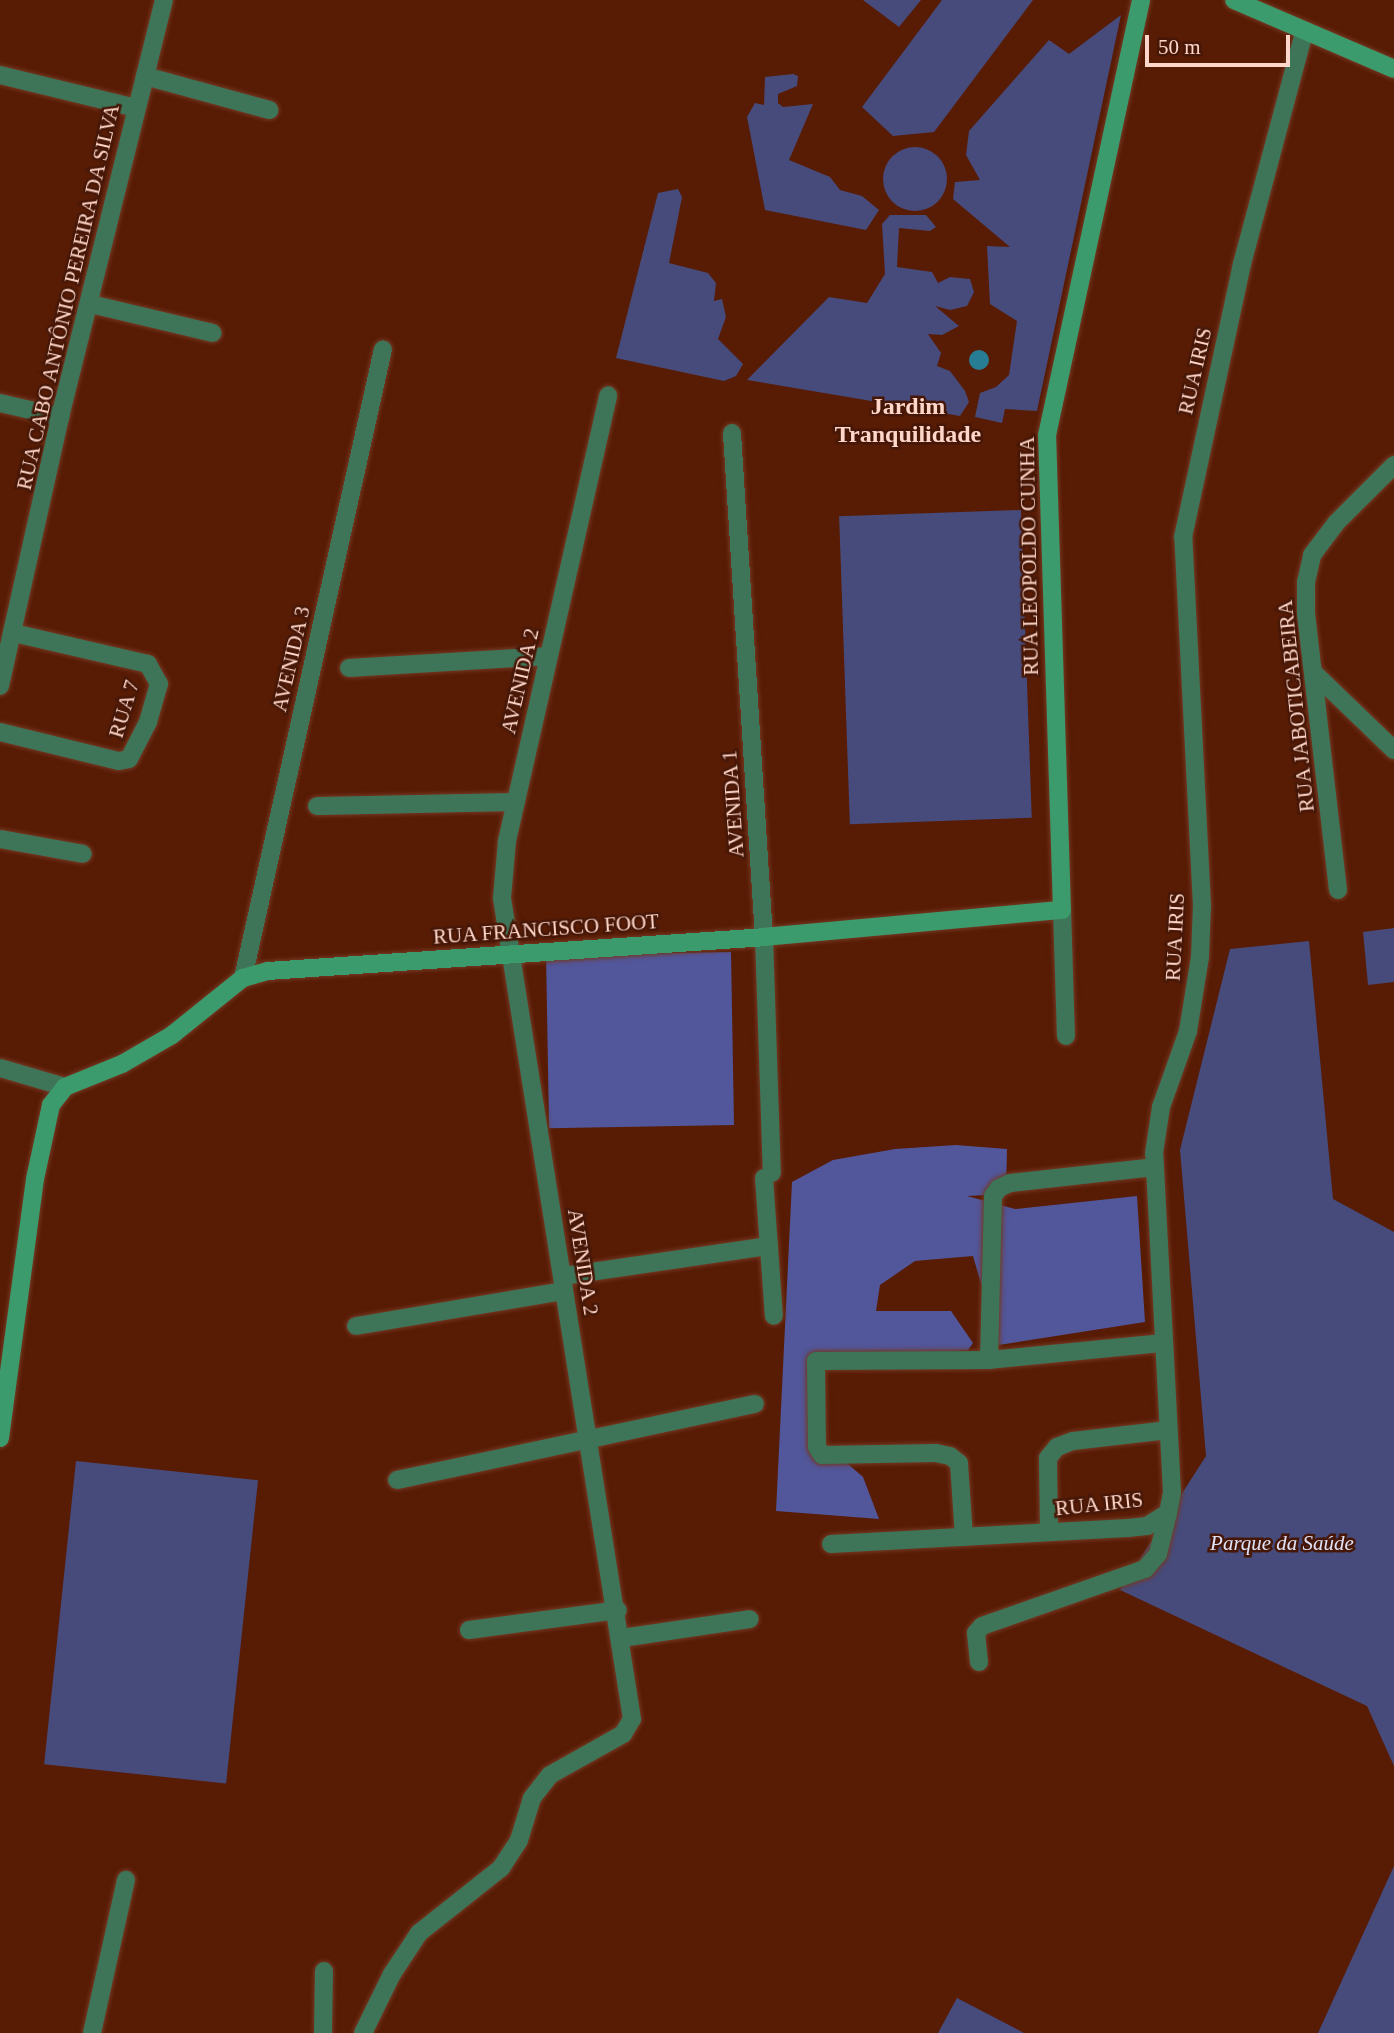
<!DOCTYPE html>
<html>
<head>
<meta charset="utf-8">
<style>
	body { margin:0 }
	#map { position:relative; width:1394px; height:2033px; overflow:hidden; background:#581b04; font-family:"Times New Roman",serif }
	div>[style] { position:absolute }
	.green>* { inset:0; background:#474b7b; transform-origin:0 0 }
	.round { border-radius:50% }
	.forest>* { inset:0; background:#52569a; transform-origin:0 0 }
	.water>* { inset:0; background:#277e94 }
	.roads { filter:drop-shadow(0 0 2px #733924) drop-shadow(0 0 2px #733924) }
	.street>* { height:18px; margin:-9px; padding:0 9px; transform-origin:9px; border-radius:9px; background:#3e7558 }
	.secondary>* { height:18px; margin:-9px; padding:0 9px; transform-origin:9px; border-radius:9px; background:#3c9b6c }
	span { translate:-50% -50%; white-space:nowrap; text-align:center; line-height:1.15; -webkit-text-stroke:5px #461707; paint-order:stroke }
	.street-label { font-size:21px; color:#ffd7ca }
	.park-label { font-size:21px; color:#dfe2f7; font-style:italic }
	.quarter-label { font-size:24px; color:#ffd7ca; font-weight:700 }
	.scale { position:absolute; left:1145px; top:35px; width:145px; height:32px; box-sizing:border-box; border:4px solid #ffd7ca; border-top:0; padding-left:9px; font-size:21px; line-height:24px; white-space:nowrap; color:#ffd7ca; -webkit-text-stroke:5px #461707; paint-order:stroke }
</style>
</head>
<body>
<div id="map">
	<div class="green">
		<i style="clip-path:polygon(863px 0,921px 0,899px 27px)"></i>
		<i style="clip-path:polygon(942px 0,1033px 0,934px 132px,893px 136px,862px 107px)"></i>
		<i style="clip-path:polygon(1121px 15px,1037px 411px,1005px 409px,1002px 423px,975px 417px,980px 393px,996px 387px,1009px 375px,1017px 321px,990px 304px,987px 246px,1010px 247px,953px 199px,955px 182px,980px 180px,966px 155px,969px 131px,1049px 40px,1069px 54px)"></i>
		<i style="clip-path:polygon(793px 74px,798px 76px,797px 86px,778px 94px,778px 103px,783px 107px,813px 104px,789px 160px,830px 177px,840px 190px,862px 196px,879px 210px,866px 230px,765px 210px,747px 117px,755px 103px,764px 105px,765px 77px)"></i>
		<i class="round" style="left:883px;top:147px;width:64px;height:64px"></i>
		<i style="clip-path:polygon(678px 189px,682px 197px,669px 263px,708px 273px,716px 283px,714px 301px,722px 299px,726px 317px,718px 339px,743px 364px,736px 376px,724px 381px,616px 358px,658px 193px)"></i>
		<i style="clip-path:polygon(890px 215px,926px 215px,936px 227px,930px 231px,899px 228px,897px 267px,932px 272px,938px 283px,950px 277px,970px 279px,974px 292px,967px 306px,950px 310px,935px 306px,959px 326px,942px 335px,928px 334px,941px 353px,937px 366px,950px 371px,965px 391px,969px 402px,960px 416px,747px 380px,829px 297px,867px 303px,885px 274px,882px 224px)"></i>
		<i style="left:1021px;top:510px;width:308px;height:182px;rotate:88deg"></i>
		<i style="clip-path:polygon(1394px 928px,1394px 982px,1368px 985px,1363px 932px)"></i>
		<i style="clip-path:polygon(1309px 941px,1333px 1199px,1394px 1232px,1394px 1766px,1367px 1706px,1120px 1590px,1206px 1456px,1180px 1150px,1230px 949px)"></i>
		<i style="left:76px;top:1461px;width:183px;height:305px;rotate:6deg"></i>
		<i style="clip-path:polygon(1394px 1866px,1394px 2033px,1318px 2033px)"></i>
		<i style="clip-path:polygon(957px 1998px,1024px 2033px,938px 2033px)"></i>
	</div>
	<div class="forest">
		<i style="left:731px;top:952px;width:173px;height:185px;rotate:89deg"></i>
		<i style="clip-path:polygon(956px 1145px,1007px 1149px,1006px 1194px,967px 1196px,1015px 1209px,1137px 1196px,1145px 1322px,999px 1345px,973px 1256px,915px 1261px,880px 1285px,876px 1311px,951px 1311px,973px 1343px,968px 1350px,823px 1361px,825px 1444px,863px 1477px,879px 1519px,776px 1511px,792px 1182px,833px 1160px,895px 1149px)"></i>
	</div>
	<div class="water">
		<i class="round" style="left:969px;top:350px;width:20px;height:20px"></i>
	</div>
	<div class="roads">
		<div class="street">
			<i style="left:0;top:75px;width:140px;rotate:13.6deg"></i>
			<i style="left:145px;top:76px;width:129px;rotate:15.3deg"></i>
			<i style="left:91px;top:304px;width:125px;rotate:13.4deg"></i>
			<i style="left:0;top:403px;width:62px;rotate:13.1deg"></i>
			<i style="left:732px;top:433px;width:505px;rotate:86.37deg"></i>
			<i style="left:764px;top:937px;width:236px;rotate:88.1deg"></i>
			<i style="left:349px;top:668px;width:200px;rotate:-3.4deg"></i>
			<i style="left:1314px;top:673px;width:111px;rotate:43.9deg"></i>
			<i style="left:0;top:686px;width:276px;rotate:-77.4deg"></i>
			<i style="left:60px;top:417px;width:430px;rotate:-76deg"></i>
			<i style="left:0;top:732px;width:122px;rotate:13.7deg"></i>
			<i style="left:119px;top:761px;width:10px;rotate:-11deg"></i>
			<i style="left:129px;top:759px;width:42px;rotate:-62.8deg"></i>
			<i style="left:148px;top:722px;width:40px;rotate:-74deg"></i>
			<i style="left:159px;top:684px;width:23px;rotate:-119deg"></i>
			<i style="left:148px;top:664px;width:138px;rotate:-167deg"></i>
			<i style="left:317px;top:806px;width:199px;rotate:-1.2deg"></i>
			<i style="left:0;top:839px;width:84px;rotate:10.2deg"></i>
			<i style="left:1338px;top:890px;width:278px;rotate:-96.6deg"></i>
			<i style="left:1306px;top:614px;width:32px;rotate:-90deg"></i>
			<i style="left:1306px;top:582px;width:28px;rotate:-77deg"></i>
			<i style="left:1312px;top:555px;width:40px;rotate:-53deg"></i>
			<i style="left:1336px;top:523px;width:82px;rotate:-45deg"></i>
			<i style="left:1062px;top:910px;width:126px;rotate:88.2deg"></i>
			<i style="left:243px;top:978px;width:644px;rotate:-77.45deg"></i>
			<i style="left:0;top:1068px;width:68px;rotate:16.3deg"></i>
			<i style="left:764px;top:1178px;width:138px;rotate:85.9deg"></i>
			<i style="left:563px;top:1276px;width:208px;rotate:-8.3deg"></i>
			<i style="left:356px;top:1326px;width:211px;rotate:-9.6deg"></i>
			<i style="left:989px;top:1360px;width:164px;rotate:-88.6deg"></i>
			<i style="left:993px;top:1196px;width:10px;rotate:-53deg"></i>
			<i style="left:999px;top:1188px;width:12px;rotate:-24deg"></i>
			<i style="left:1010px;top:1183px;width:145px;rotate:-6.3deg"></i>
			<i style="left:397px;top:1480px;width:366px;rotate:-12deg"></i>
			<i style="left:1049px;top:1532px;width:74px;rotate:-90.8deg"></i>
			<i style="left:1048px;top:1458px;width:14px;rotate:-51deg"></i>
			<i style="left:1057px;top:1447px;width:17px;rotate:-21deg"></i>
			<i style="left:1073px;top:1441px;width:96px;rotate:-6.6deg"></i>
			<i style="left:964px;top:1537px;width:74px;rotate:-93.9deg"></i>
			<i style="left:959px;top:1463px;width:11px;rotate:-142deg"></i>
			<i style="left:950px;top:1456px;width:14px;rotate:-168deg"></i>
			<i style="left:936px;top:1453px;width:114px;rotate:179deg"></i>
			<i style="left:822px;top:1455px;width:9px;rotate:-122deg"></i>
			<i style="left:817px;top:1447px;width:86px;rotate:-90.7deg"></i>
			<i style="left:816px;top:1361px;width:173px;rotate:-0.3deg"></i>
			<i style="left:989px;top:1360px;width:174px;rotate:-5.6deg"></i>
			<i style="left:831px;top:1544px;width:297px;rotate:-3.1deg"></i>
			<i style="left:1128px;top:1528px;width:19px;rotate:-6deg"></i>
			<i style="left:1147px;top:1526px;width:25px;rotate:-32deg"></i>
			<i style="left:1168px;top:1513px;width:21px;rotate:-79deg"></i>
			<i style="left:1172px;top:1492px;width:339px;rotate:-93deg"></i>
			<i style="left:1154px;top:1153px;width:47px;rotate:-81.3deg"></i>
			<i style="left:1161px;top:1107px;width:81px;rotate:-70.4deg"></i>
			<i style="left:1188px;top:1031px;width:75px;rotate:-80.8deg"></i>
			<i style="left:1200px;top:957px;width:51px;rotate:-87.8deg"></i>
			<i style="left:1202px;top:906px;width:369px;rotate:-92.9deg"></i>
			<i style="left:1183px;top:537px;width:279px;rotate:-77.8deg"></i>
			<i style="left:1242px;top:264px;width:240px;rotate:-75deg"></i>
			<i style="left:469px;top:1630px;width:150px;rotate:-7.6deg"></i>
			<i style="left:622px;top:1638px;width:129px;rotate:-8.4deg"></i>
			<i style="left:979px;top:1662px;width:29px;rotate:-96deg"></i>
			<i style="left:976px;top:1633px;width:9px;rotate:-49deg"></i>
			<i style="left:982px;top:1626px;width:173px;rotate:-19.3deg"></i>
			<i style="left:1145px;top:1569px;width:20px;rotate:-49deg"></i>
			<i style="left:1158px;top:1554px;width:42px;rotate:-76.3deg"></i>
			<i style="left:92px;top:2033px;width:157px;rotate:-77.5deg"></i>
			<i style="left:323px;top:2033px;width:62px;rotate:-89.1deg"></i>
			<i style="left:363px;top:2033px;width:66px;rotate:-63.8deg"></i>
			<i style="left:392px;top:1974px;width:49px;rotate:-56.6deg"></i>
			<i style="left:419px;top:1933px;width:105px;rotate:-38.4deg"></i>
			<i style="left:501px;top:1868px;width:33px;rotate:-57deg"></i>
			<i style="left:519px;top:1840px;width:44px;rotate:-72.8deg"></i>
			<i style="left:532px;top:1798px;width:29px;rotate:-52deg"></i>
			<i style="left:550px;top:1775px;width:84px;rotate:-29.3deg"></i>
			<i style="left:623px;top:1734px;width:17px;rotate:-59deg"></i>
			<i style="left:632px;top:1719px;width:831px;rotate:-99deg"></i>
			<i style="left:502px;top:898px;width:57px;rotate:-85deg"></i>
			<i style="left:507px;top:841px;width:457px;rotate:-77.2deg"></i>
		</div>
		<div class="secondary">
			<i style="left:1234px;top:0;width:174px;rotate:23.3deg"></i>
			<i style="left:0;top:1438px;width:261px;rotate:-82.3deg"></i>
			<i style="left:35px;top:1179px;width:76px;rotate:-77.8deg"></i>
			<i style="left:51px;top:1105px;width:23px;rotate:-52deg"></i>
			<i style="left:65px;top:1087px;width:61px;rotate:-22deg"></i>
			<i style="left:122px;top:1064px;width:58px;rotate:-30.1deg"></i>
			<i style="left:172px;top:1035px;width:91px;rotate:-38.8deg"></i>
			<i style="left:243px;top:978px;width:26px;rotate:-16deg"></i>
			<i style="left:268px;top:971px;width:497px;rotate:-3.9deg"></i>
			<i style="left:764px;top:937px;width:299px;rotate:-5.2deg"></i>
			<i style="left:1062px;top:910px;width:475px;rotate:-91.8deg"></i>
			<i style="left:1047px;top:435px;width:445px;rotate:-77.8deg"></i>
		</div>
	</div>
	<div class="street-label">
		<span style="left:68px;top:297px;rotate:-77deg">RUA CABO ANTÔNIO PEREIRA DA SILVA</span>
		<span style="left:1195px;top:371px;rotate:-77deg">RUA IRIS</span>
		<span style="left:1029px;top:556px;rotate:-91deg">RUA LEOPOLDO CUNHA</span>
		<span style="left:291px;top:659px;rotate:-77deg">AVENIDA 3</span>
		<span style="left:520px;top:681px;rotate:-77deg">AVENIDA 2</span>
		<span style="left:1296px;top:706px;rotate:-96deg">RUA JABOTICABEIRA</span>
		<span style="left:124px;top:709px;rotate:-73deg">RUA 7</span>
		<span style="left:733px;top:804px;rotate:-94deg">AVENIDA 1</span>
		<span style="left:546px;top:929px;rotate:-4deg">RUA FRANCISCO FOOT</span>
		<span style="left:1175px;top:937px;rotate:-87deg">RUA IRIS</span>
		<span style="left:583px;top:1262px;rotate:81deg">AVENIDA 2</span>
		<span style="left:1099px;top:1504px;rotate:-6deg">RUA IRIS</span>
	</div>
	<div class="park-label">
		<span style="left:1282px;top:1543px">Parque da Saúde</span>
	</div>
	<div class="quarter-label">
		<span style="left:908px;top:421px">Jardim<br>Tranquilidade</span>
	</div>
	<div class="scale">50 m</div>
</div>
</body>
</html>
